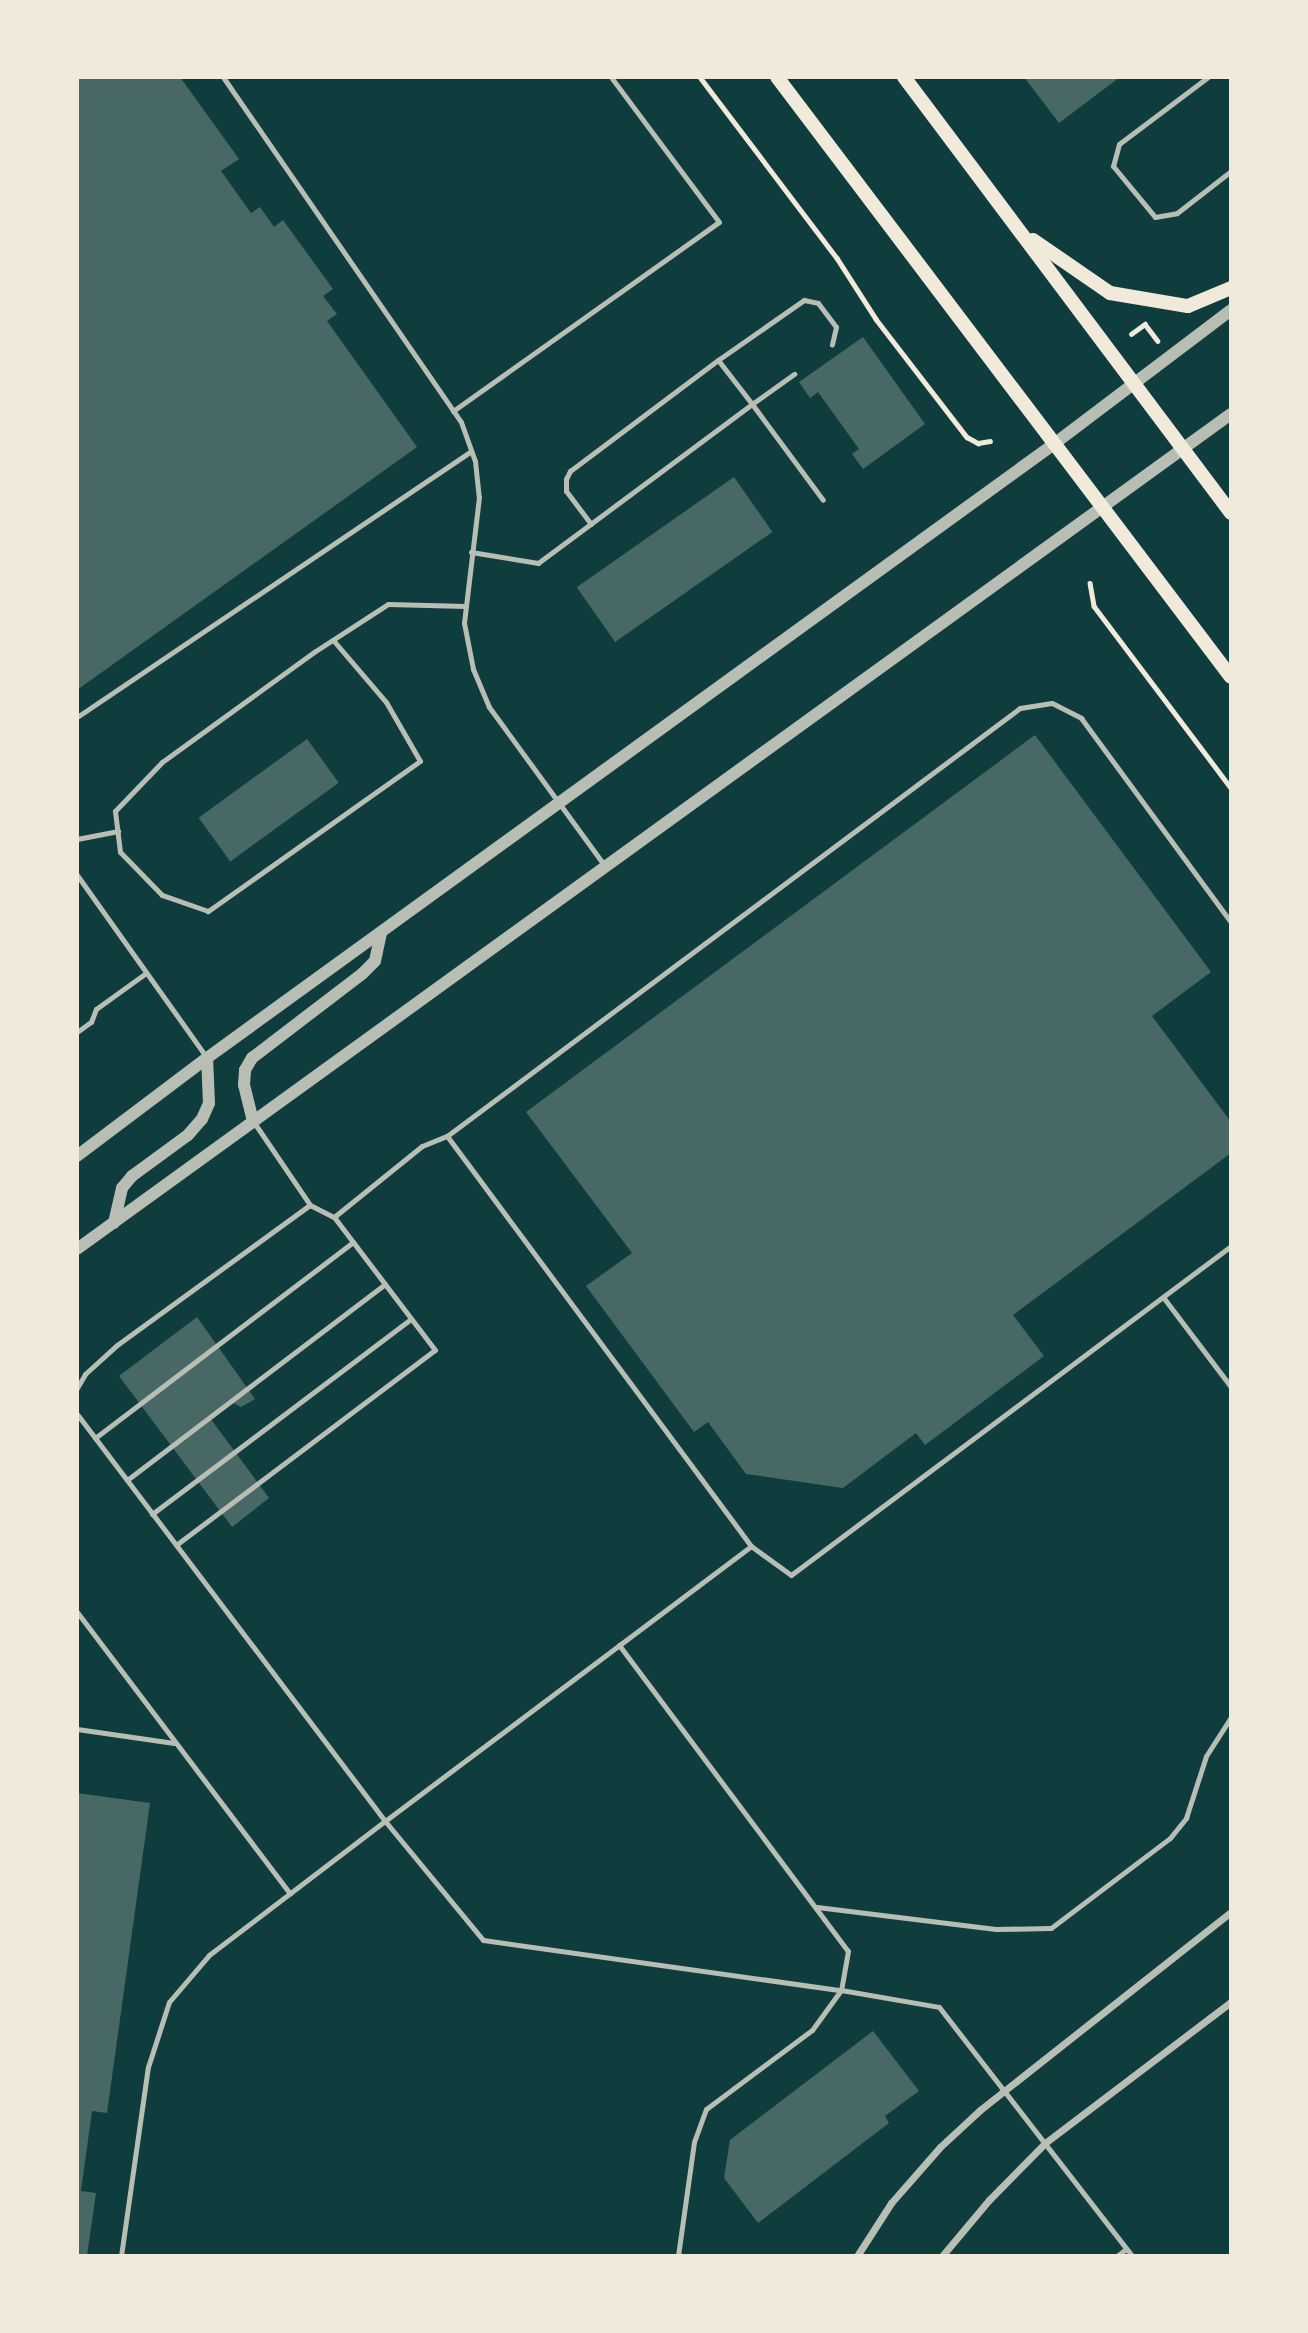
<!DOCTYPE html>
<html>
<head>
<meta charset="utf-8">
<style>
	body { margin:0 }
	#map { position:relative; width:1308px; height:2333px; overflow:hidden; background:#0f3d3e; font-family:"Archivo Narrow",sans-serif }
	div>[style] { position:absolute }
	.building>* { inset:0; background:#486865; transform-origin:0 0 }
	.path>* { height:4.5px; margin:-2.25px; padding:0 2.25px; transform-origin:2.25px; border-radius:2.25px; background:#f1e9da }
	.service>* { height:5px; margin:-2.5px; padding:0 2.5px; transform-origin:2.5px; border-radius:2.5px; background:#b8beb3 }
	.minor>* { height:7px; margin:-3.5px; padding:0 3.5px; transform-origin:3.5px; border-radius:3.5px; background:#b8beb3 }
	.tertiary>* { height:12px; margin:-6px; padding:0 6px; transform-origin:6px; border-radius:6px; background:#b8beb3 }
	.secondary>* { height:14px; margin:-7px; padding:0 7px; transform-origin:7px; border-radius:7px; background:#f1e9da }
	span { translate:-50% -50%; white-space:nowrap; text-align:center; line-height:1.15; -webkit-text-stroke:7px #f1e9da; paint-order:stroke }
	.frame { position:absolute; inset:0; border:79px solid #f1e9da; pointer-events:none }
</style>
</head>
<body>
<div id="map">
	<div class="building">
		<i style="clip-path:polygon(77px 77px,180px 77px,239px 159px,221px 171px,251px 213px,260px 207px,274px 227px,283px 220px,333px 289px,323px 296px,337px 314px,327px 321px,417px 447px,77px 690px)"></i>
		<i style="clip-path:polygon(1024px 77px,1120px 77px,1059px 123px)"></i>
		<i style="clip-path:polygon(863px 337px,925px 424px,863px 469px,852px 454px,859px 449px,818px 392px,810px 398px,799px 382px)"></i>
		<i style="left:734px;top:477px;width:67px;height:192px;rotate:55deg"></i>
		<i style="clip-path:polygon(1035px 735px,1211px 972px,1152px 1016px,1231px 1122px,1231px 1153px,1013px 1315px,1044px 1356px,925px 1445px,916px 1433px,843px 1488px,746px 1474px,708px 1422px,694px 1432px,586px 1286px,632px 1253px,526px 1112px)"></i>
		<i style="left:307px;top:739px;width:54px;height:134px;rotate:54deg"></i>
		<i style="clip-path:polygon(197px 1317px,255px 1399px,241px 1407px,231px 1402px,210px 1418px,269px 1498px,232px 1527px,119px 1376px)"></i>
		<i style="clip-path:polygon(77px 1793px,150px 1803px,107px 2113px,92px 2111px,81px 2191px,96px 2193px,87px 2256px,77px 2256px)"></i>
		<i style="clip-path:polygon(873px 2031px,919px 2091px,885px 2116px,889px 2123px,758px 2223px,724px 2178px,730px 2140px)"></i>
	</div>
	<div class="path">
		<i style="left:700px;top:77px;width:227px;rotate:52.9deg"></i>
		<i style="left:837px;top:258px;width:72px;rotate:57.4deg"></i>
		<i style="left:876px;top:319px;width:149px;rotate:52.4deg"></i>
		<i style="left:967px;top:437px;width:13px;rotate:29deg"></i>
		<i style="left:978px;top:443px;width:12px;rotate:-9deg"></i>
		<i style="left:1131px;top:334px;width:17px;rotate:-36deg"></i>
		<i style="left:1145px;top:324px;width:21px;rotate:53deg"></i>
		<i style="left:1090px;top:583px;width:23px;rotate:80deg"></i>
		<i style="left:1094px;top:606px;width:228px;rotate:53deg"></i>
	</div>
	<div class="service">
		<i style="left:223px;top:77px;width:419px;rotate:55.4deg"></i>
		<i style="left:461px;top:422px;width:41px;rotate:70.3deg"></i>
		<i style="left:475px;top:461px;width:36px;rotate:84deg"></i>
		<i style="left:479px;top:497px;width:127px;rotate:96.8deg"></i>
		<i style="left:464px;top:623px;width:47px;rotate:78.9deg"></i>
		<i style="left:473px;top:669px;width:41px;rotate:67.2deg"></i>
		<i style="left:489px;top:707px;width:197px;rotate:53.9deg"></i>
		<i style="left:1208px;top:77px;width:111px;rotate:143deg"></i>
		<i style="left:1119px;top:144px;width:23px;rotate:105deg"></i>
		<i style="left:1113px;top:166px;width:66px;rotate:50.5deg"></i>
		<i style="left:1155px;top:217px;width:22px;rotate:-10deg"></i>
		<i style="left:1177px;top:213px;width:68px;rotate:-37.9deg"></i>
		<i style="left:718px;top:360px;width:56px;rotate:52.3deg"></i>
		<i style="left:752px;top:404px;width:52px;rotate:-35.5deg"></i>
		<i style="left:453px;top:411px;width:326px;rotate:-35.4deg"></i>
		<i style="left:719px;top:222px;width:181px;rotate:-126.7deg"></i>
		<i style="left:591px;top:524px;width:41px;rotate:-127.1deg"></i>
		<i style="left:566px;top:491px;width:12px;rotate:-90deg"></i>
		<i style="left:566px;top:479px;width:9px;rotate:-63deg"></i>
		<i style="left:570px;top:471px;width:185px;rotate:-36.9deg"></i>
		<i style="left:718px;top:360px;width:105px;rotate:-34.9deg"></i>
		<i style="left:804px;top:300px;width:14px;rotate:12deg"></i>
		<i style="left:818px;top:303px;width:30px;rotate:53deg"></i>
		<i style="left:836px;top:327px;width:18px;rotate:103deg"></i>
		<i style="left:471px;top:552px;width:68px;rotate:9.3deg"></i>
		<i style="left:538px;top:563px;width:267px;rotate:-36.6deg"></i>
		<i style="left:752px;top:404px;width:119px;rotate:53.5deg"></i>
		<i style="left:333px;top:640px;width:82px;rotate:49.5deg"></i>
		<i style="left:386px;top:702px;width:68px;rotate:60deg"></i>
		<i style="left:420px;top:761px;width:260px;rotate:144.7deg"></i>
		<i style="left:208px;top:911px;width:49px;rotate:-160.8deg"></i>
		<i style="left:162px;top:895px;width:60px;rotate:-134.3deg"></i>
		<i style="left:120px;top:852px;width:41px;rotate:-97deg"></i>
		<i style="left:115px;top:811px;width:68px;rotate:-46.2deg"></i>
		<i style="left:162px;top:762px;width:188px;rotate:-35.9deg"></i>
		<i style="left:314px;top:652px;width:88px;rotate:-33deg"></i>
		<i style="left:388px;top:604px;width:78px;rotate:1.5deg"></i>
		<i style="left:77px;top:717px;width:475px;rotate:-34deg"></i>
		<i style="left:77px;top:839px;width:42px;rotate:-11deg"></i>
		<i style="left:77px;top:875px;width:224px;rotate:54.6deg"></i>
		<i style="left:77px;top:1032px;width:17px;rotate:-36deg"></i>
		<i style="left:91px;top:1022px;width:14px;rotate:-69deg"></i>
		<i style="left:96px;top:1009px;width:62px;rotate:-35.8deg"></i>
		<i style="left:253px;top:1121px;width:102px;rotate:55.8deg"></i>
		<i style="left:447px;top:1136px;width:510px;rotate:53.44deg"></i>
		<i style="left:1163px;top:1297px;width:113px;rotate:52.9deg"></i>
		<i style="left:77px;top:1388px;width:16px;rotate:-60deg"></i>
		<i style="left:85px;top:1374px;width:43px;rotate:-42.2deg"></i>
		<i style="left:117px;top:1345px;width:238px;rotate:-36deg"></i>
		<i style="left:310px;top:1205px;width:27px;rotate:27deg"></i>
		<i style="left:334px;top:1217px;width:113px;rotate:-38.9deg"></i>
		<i style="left:422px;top:1146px;width:27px;rotate:-22deg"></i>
		<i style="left:447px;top:1136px;width:715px;rotate:-36.76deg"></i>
		<i style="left:1020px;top:708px;width:32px;rotate:-9deg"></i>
		<i style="left:1052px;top:703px;width:33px;rotate:27deg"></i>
		<i style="left:1081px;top:718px;width:253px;rotate:53.7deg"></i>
		<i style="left:77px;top:1414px;width:510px;rotate:52.88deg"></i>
		<i style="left:385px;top:1821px;width:458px;rotate:-36.9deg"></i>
		<i style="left:751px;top:1546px;width:49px;rotate:35.9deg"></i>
		<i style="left:791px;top:1575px;width:549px;rotate:-36.79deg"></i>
		<i style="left:95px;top:1438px;width:324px;rotate:-37.2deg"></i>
		<i style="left:127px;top:1480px;width:324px;rotate:-37.2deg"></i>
		<i style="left:152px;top:1514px;width:324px;rotate:-37deg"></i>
		<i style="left:176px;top:1545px;width:324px;rotate:-37deg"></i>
		<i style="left:435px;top:1350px;width:167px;rotate:-127.2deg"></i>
		<i style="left:77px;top:1612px;width:353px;rotate:52.9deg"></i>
		<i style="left:619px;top:1645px;width:382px;rotate:53.2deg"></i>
		<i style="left:848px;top:1951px;width:40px;rotate:100deg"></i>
		<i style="left:841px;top:1990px;width:49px;rotate:125.9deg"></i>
		<i style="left:812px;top:2030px;width:132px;rotate:143.3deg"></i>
		<i style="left:706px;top:2109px;width:35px;rotate:110deg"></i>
		<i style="left:694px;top:2142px;width:115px;rotate:98deg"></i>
		<i style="left:77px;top:1729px;width:98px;rotate:8.2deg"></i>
		<i style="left:817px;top:1907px;width:180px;rotate:7deg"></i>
		<i style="left:996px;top:1929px;width:55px;rotate:-1deg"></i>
		<i style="left:1051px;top:1928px;width:149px;rotate:-37.1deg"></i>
		<i style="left:1170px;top:1838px;width:26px;rotate:-51deg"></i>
		<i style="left:1186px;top:1818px;width:65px;rotate:-72.1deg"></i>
		<i style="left:1206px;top:1756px;width:46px;rotate:-57.3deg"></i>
		<i style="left:121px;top:2256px;width:191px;rotate:-81.9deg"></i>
		<i style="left:148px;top:2067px;width:68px;rotate:-72.1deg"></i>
		<i style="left:169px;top:2002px;width:62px;rotate:-49.6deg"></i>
		<i style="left:209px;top:1955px;width:221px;rotate:-37.3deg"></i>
		<i style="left:385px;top:1821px;width:154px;rotate:50.5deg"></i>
		<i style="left:483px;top:1940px;width:361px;rotate:8deg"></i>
		<i style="left:841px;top:1990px;width:99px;rotate:9.8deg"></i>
		<i style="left:939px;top:2007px;width:315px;rotate:52.2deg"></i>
		<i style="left:1117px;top:2256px;width:11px;rotate:-38deg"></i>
	</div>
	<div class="minor">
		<i style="left:857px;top:2256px;width:63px;rotate:-57.3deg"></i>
		<i style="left:891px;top:2203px;width:74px;rotate:-48.8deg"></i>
		<i style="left:940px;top:2147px;width:54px;rotate:-42.8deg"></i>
		<i style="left:980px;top:2110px;width:320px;rotate:-38.3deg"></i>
		<i style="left:942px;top:2256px;width:73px;rotate:-50deg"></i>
		<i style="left:989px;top:2200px;width:80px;rotate:-45.5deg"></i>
		<i style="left:1045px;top:2143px;width:233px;rotate:-37.2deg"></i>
	</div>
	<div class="tertiary">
		<i style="left:253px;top:1121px;width:37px;rotate:-104deg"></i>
		<i style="left:244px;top:1085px;width:15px;rotate:-86deg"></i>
		<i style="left:245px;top:1070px;width:14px;rotate:-60deg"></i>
		<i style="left:252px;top:1058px;width:138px;rotate:-37.4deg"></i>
		<i style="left:362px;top:974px;width:18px;rotate:-45deg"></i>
		<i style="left:375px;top:961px;width:29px;rotate:-78deg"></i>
		<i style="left:77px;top:1156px;width:163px;rotate:-37deg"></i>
		<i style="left:207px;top:1058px;width:1046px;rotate:-35.94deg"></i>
		<i style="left:1054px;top:444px;width:222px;rotate:-37.1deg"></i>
		<i style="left:114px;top:1223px;width:36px;rotate:-77deg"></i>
		<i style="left:122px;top:1188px;width:16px;rotate:-50deg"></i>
		<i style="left:132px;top:1176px;width:69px;rotate:-36.2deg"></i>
		<i style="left:188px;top:1135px;width:21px;rotate:-49deg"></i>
		<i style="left:202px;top:1119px;width:17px;rotate:-66deg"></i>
		<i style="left:209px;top:1103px;width:45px;rotate:-92.5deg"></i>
		<i style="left:77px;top:1249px;width:1424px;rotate:-35.89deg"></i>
	</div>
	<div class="secondary">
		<i style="left:777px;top:77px;width:752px;rotate:52.89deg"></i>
		<i style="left:904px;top:77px;width:545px;rotate:53.13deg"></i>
		<i style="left:1033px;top:240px;width:93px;rotate:34.5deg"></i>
		<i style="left:1110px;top:293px;width:79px;rotate:9.5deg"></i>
		<i style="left:1188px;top:306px;width:47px;rotate:-22.7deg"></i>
	</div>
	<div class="frame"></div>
</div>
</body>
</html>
